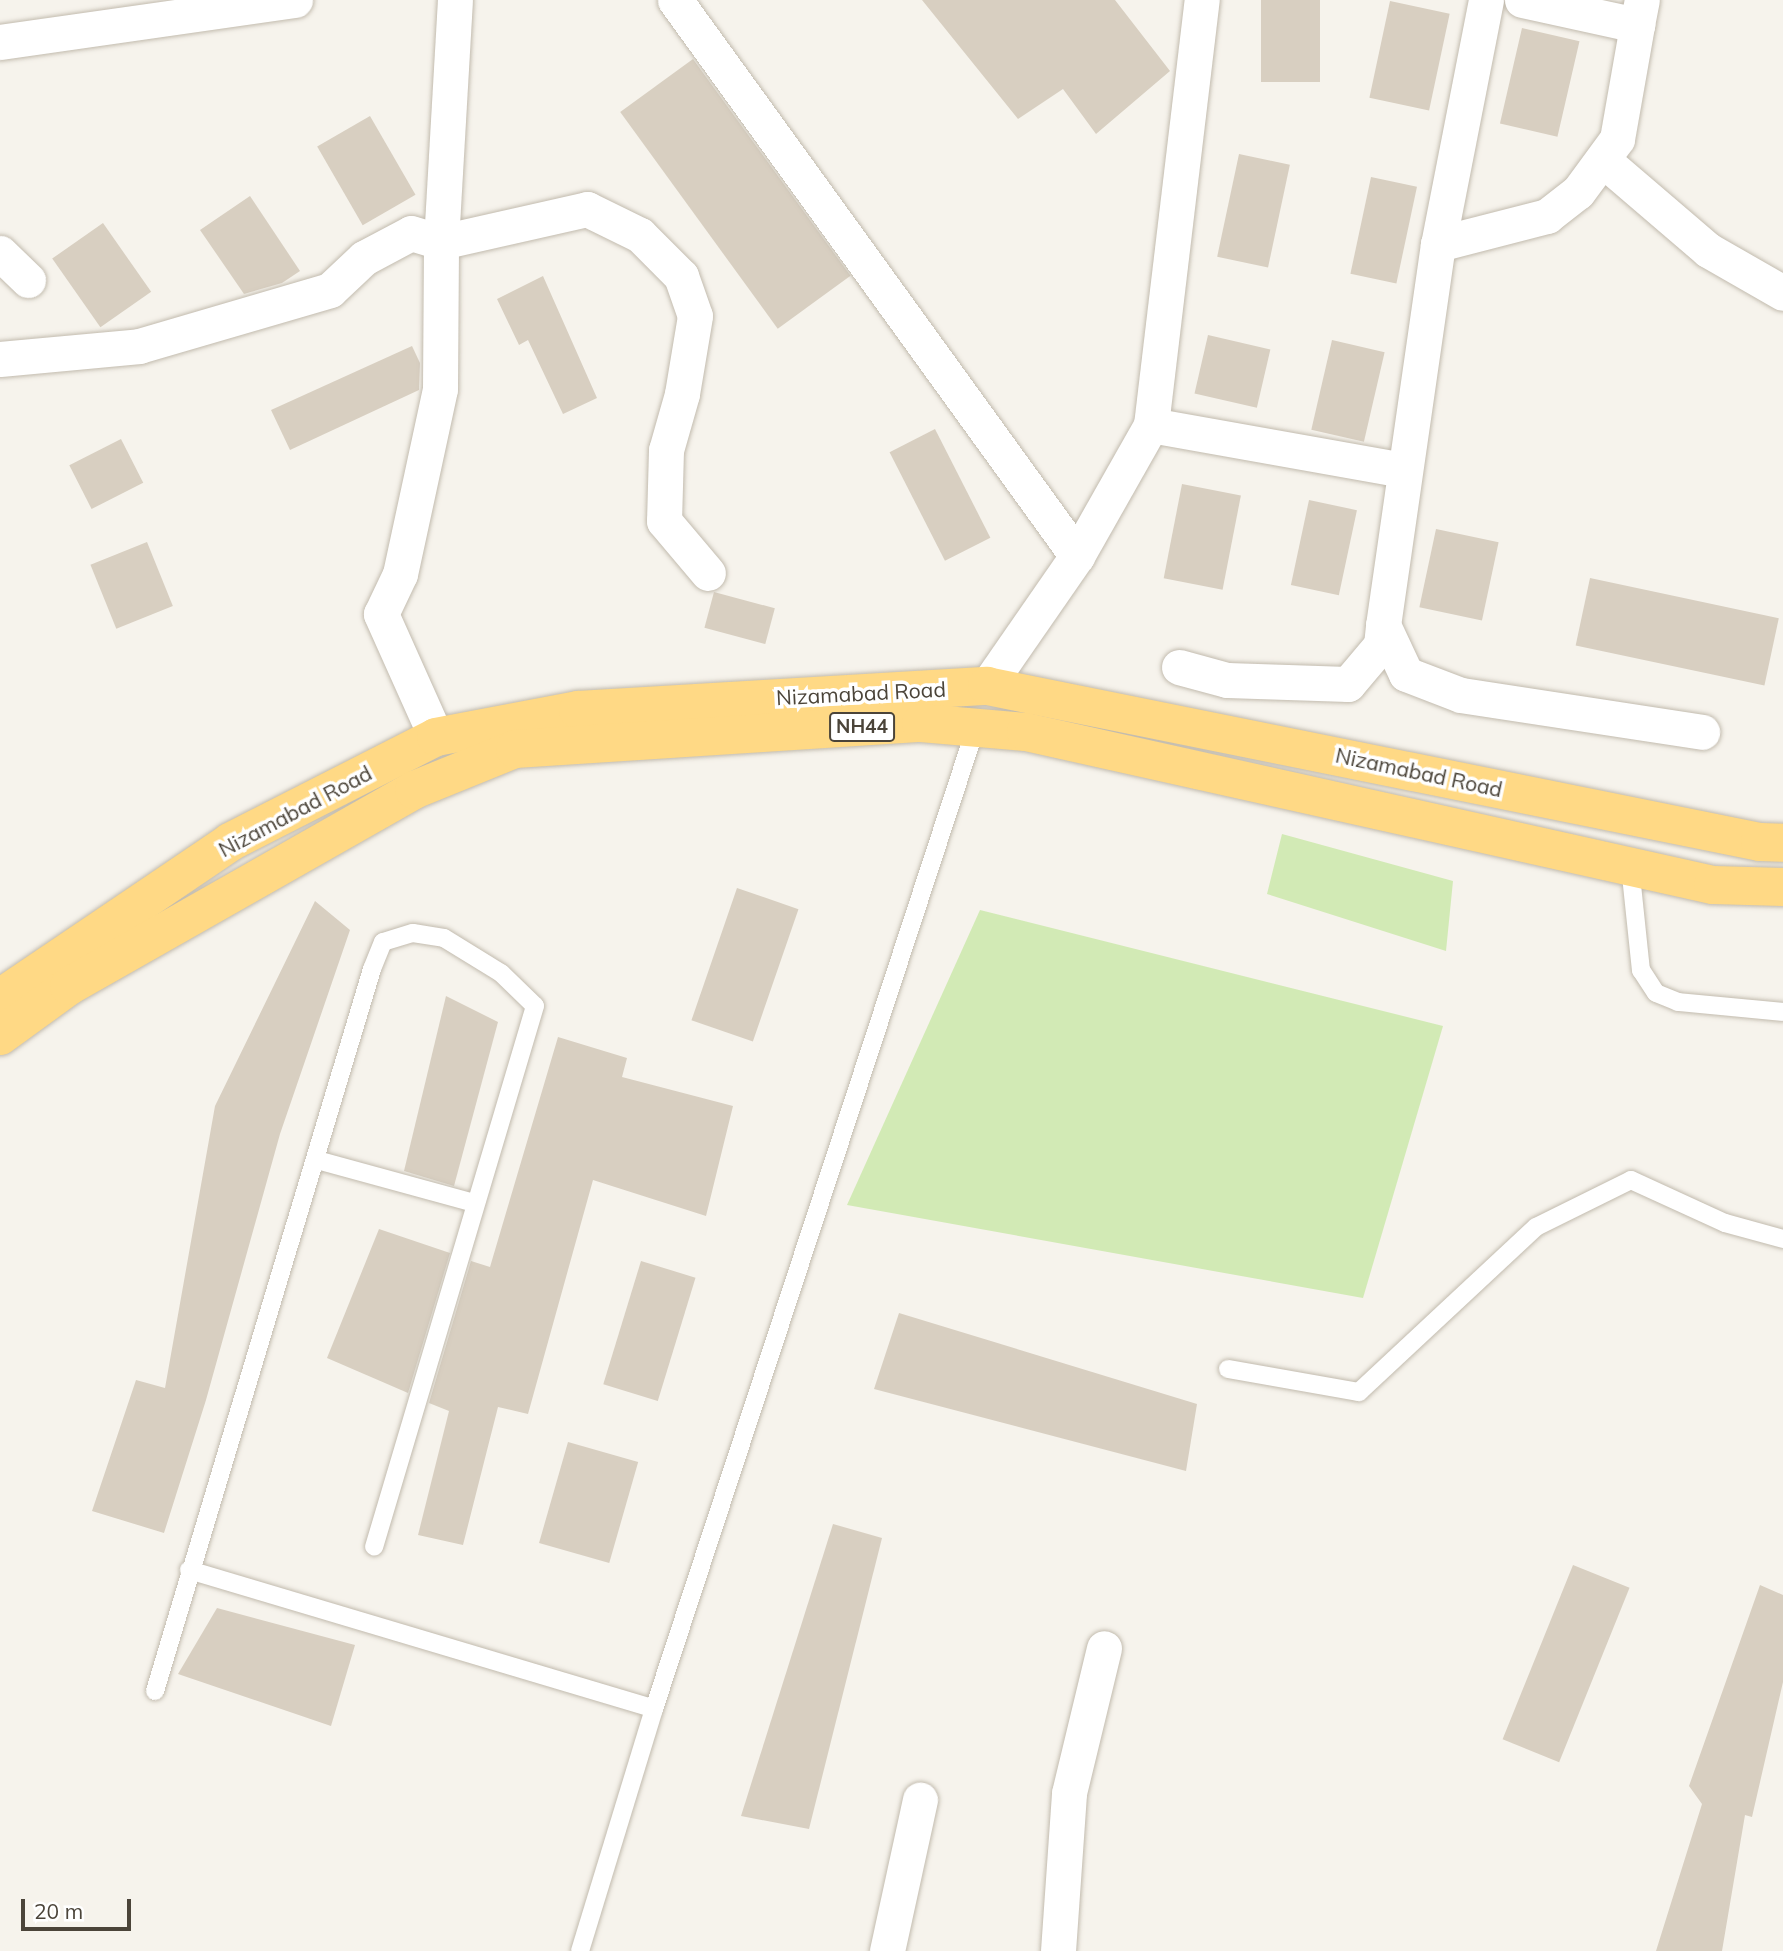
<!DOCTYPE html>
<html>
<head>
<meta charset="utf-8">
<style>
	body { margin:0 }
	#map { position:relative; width:1783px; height:1951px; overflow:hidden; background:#f6f3ec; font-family:Mulish,sans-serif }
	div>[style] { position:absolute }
	.green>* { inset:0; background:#d2eab5 }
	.building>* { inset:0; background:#d8cfc1; transform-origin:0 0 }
	.roads { filter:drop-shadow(0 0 2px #c2bbae) drop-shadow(0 0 2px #c2bbae) }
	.service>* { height:18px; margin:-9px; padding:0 9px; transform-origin:9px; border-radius:9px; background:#fff }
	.minor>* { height:35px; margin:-17.5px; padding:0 17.5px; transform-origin:17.5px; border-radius:17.5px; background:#fff }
	.trunk>* { height:38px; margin:-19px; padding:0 19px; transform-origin:19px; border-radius:19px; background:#ffd985 }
	span { translate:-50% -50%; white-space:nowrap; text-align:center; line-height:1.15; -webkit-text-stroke:7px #fff; paint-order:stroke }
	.shield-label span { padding:2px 5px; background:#fff; border:2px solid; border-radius:5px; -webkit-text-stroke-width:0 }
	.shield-label { font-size:19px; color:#4b4439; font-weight:700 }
	.street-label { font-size:21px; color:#4b4439 }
	.scale { position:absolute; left:21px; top:1899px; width:110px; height:32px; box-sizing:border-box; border:4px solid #4b4439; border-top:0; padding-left:9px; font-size:21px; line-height:24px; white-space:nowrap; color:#4b4439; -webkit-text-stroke:5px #fff; paint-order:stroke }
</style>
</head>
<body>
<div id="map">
	<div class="green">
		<i style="clip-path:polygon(1282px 834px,1453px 881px,1446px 951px,1267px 894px)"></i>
		<i style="clip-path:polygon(980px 910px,1443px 1026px,1363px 1298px,847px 1205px)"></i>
	</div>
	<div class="building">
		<i style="clip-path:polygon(922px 0,1115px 0,1170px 71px,1096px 134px,1063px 89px,1018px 119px)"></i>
		<i style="left:1261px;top:0;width:59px;height:82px"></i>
		<i style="left:1390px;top:1px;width:61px;height:99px;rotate:12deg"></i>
		<i style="left:1522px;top:28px;width:59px;height:98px;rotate:13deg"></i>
		<i style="left:693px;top:59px;width:268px;height:90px;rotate:54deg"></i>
		<i style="left:370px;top:116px;width:91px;height:61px;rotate:60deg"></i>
		<i style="left:1239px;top:154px;width:52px;height:105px;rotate:12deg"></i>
		<i style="left:1371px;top:177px;width:47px;height:99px;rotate:12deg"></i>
		<i style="clip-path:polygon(250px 196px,300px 271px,282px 283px,244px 294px,200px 230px)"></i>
		<i style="left:103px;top:223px;width:84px;height:62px;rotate:55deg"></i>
		<i style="clip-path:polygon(543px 276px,597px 398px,563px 414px,528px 340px,519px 345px,497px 299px)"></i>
		<i style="left:1208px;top:335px;width:64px;height:60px;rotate:13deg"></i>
		<i style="left:1332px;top:340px;width:54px;height:92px;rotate:13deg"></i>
		<i style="clip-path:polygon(412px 346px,420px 363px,419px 390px,290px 450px,271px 410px)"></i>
		<i style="left:935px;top:429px;width:122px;height:51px;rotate:63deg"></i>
		<i style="left:121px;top:439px;width:49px;height:58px;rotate:63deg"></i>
		<i style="left:1182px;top:484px;width:60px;height:96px;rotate:11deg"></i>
		<i style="left:1309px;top:500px;width:49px;height:87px;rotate:12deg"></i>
		<i style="left:1436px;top:529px;width:64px;height:80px;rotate:12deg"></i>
		<i style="left:147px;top:542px;width:69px;height:61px;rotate:68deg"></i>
		<i style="left:1590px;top:578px;width:193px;height:69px;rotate:12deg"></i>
		<i style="left:714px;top:592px;width:63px;height:37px;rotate:15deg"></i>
		<i style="left:737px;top:888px;width:65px;height:140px;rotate:19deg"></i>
		<i style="clip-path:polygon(315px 901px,350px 930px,280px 1134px,206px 1400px,164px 1533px,92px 1511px,136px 1380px,165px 1388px,215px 1106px)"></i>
		<i style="clip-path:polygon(446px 996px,498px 1022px,454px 1186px,404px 1171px)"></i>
		<i style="clip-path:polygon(558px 1037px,627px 1058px,622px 1077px,733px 1106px,706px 1216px,593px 1180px,528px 1414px,498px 1407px,463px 1545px,418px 1535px,449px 1411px,429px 1403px,471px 1261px,490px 1267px)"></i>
		<i style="clip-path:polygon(379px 1229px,450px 1253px,408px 1393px,327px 1358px)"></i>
		<i style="left:641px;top:1261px;width:57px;height:129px;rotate:17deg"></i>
		<i style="clip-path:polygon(899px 1313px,1197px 1404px,1186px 1471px,874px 1389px)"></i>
		<i style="left:568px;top:1442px;width:73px;height:105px;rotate:16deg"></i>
		<i style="clip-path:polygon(833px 1524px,882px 1538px,809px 1829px,741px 1816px)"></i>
		<i style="left:1573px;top:1565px;width:61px;height:188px;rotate:22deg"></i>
		<i style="clip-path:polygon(1760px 1585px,1783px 1595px,1783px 1682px,1752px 1817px,1745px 1815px,1722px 1951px,1656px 1951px,1702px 1804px,1689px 1786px)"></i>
		<i style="clip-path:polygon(217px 1608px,355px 1645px,331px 1726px,178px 1674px)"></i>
	</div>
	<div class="roads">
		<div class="service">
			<i style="left:1630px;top:866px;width:105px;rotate:84deg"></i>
			<i style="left:1641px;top:970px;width:27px;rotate:57deg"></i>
			<i style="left:1656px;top:993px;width:24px;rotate:22deg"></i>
			<i style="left:1678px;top:1002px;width:105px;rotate:5.4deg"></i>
			<i style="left:317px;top:1160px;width:163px;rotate:15.3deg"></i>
			<i style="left:1228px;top:1369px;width:133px;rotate:10deg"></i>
			<i style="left:1359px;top:1392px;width:242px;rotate:-43deg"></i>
			<i style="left:1536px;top:1227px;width:106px;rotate:-26.3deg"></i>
			<i style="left:1631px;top:1180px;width:103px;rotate:24.6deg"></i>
			<i style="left:1725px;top:1223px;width:60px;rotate:15.4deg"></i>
			<i style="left:189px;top:1570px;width:485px;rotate:16.6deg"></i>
			<i style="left:155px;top:1691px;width:754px;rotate:-73.27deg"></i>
			<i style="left:372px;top:969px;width:29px;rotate:-68deg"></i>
			<i style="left:383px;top:942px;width:31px;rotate:-17deg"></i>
			<i style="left:413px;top:933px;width:31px;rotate:9deg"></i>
			<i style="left:444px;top:938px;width:67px;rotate:31.6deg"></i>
			<i style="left:501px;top:973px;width:47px;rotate:44.1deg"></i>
			<i style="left:535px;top:1006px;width:564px;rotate:106.57deg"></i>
			<i style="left:580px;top:1951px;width:253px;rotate:-73deg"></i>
			<i style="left:654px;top:1709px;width:1030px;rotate:-71.85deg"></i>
		</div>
		<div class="minor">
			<i style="left:675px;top:0;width:686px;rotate:54.13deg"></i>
			<i style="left:1077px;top:556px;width:158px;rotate:124.7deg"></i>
			<i style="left:1486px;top:0;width:249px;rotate:101.1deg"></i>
			<i style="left:1438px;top:244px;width:385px;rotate:98.2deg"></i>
			<i style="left:1383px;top:625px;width:54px;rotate:64.9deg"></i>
			<i style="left:1406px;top:674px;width:59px;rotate:20.9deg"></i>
			<i style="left:1461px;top:695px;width:244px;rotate:8.7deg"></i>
			<i style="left:1522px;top:0;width:118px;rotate:12.3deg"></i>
			<i style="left:1637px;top:25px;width:25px;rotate:-79deg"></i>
			<i style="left:0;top:42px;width:298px;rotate:-8.1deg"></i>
			<i style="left:1603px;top:160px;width:138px;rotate:40.6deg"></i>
			<i style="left:1708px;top:250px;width:86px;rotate:29.8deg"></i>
			<i style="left:1438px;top:244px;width:113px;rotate:-14.4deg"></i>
			<i style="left:1547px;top:216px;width:39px;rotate:-38deg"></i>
			<i style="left:1578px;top:192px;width:66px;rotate:-53.7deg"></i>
			<i style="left:1617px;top:139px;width:116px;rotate:-80deg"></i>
			<i style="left:0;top:253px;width:39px;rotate:44deg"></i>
			<i style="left:0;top:359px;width:140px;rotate:-5.3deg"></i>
			<i style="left:139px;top:346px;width:199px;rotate:-16.3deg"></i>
			<i style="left:330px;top:290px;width:47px;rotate:-43.3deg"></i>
			<i style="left:364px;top:258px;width:53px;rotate:-28deg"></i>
			<i style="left:411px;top:233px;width:31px;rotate:17deg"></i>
			<i style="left:441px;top:242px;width:150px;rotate:-12.7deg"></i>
			<i style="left:587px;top:209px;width:59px;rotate:26.1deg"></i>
			<i style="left:640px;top:235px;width:58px;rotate:45deg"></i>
			<i style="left:681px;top:276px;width:42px;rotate:70.7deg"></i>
			<i style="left:695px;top:316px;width:79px;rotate:99.5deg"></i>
			<i style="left:682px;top:394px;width:58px;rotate:105.9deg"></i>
			<i style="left:666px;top:450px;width:71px;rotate:91.6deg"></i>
			<i style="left:664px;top:521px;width:68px;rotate:49.8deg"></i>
			<i style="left:1151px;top:425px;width:256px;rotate:10.1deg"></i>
			<i style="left:1077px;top:556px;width:150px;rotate:-60.5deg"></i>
			<i style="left:1151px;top:425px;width:428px;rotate:-83.2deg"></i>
			<i style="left:1179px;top:667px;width:50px;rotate:15.2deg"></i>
			<i style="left:1227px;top:680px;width:121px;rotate:1.9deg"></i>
			<i style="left:1348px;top:684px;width:51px;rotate:-49.8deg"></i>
			<i style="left:1381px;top:645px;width:20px;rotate:-84deg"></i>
			<i style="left:436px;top:737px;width:135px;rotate:-114.1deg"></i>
			<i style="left:381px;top:614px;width:44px;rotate:-64.6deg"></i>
			<i style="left:400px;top:574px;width:189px;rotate:-77.8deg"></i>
			<i style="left:440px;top:389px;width:147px;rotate:-89.6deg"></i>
			<i style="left:441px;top:242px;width:242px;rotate:-86.7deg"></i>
			<i style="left:887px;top:1951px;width:155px;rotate:-77.7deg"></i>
			<i style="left:1058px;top:1951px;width:158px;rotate:-86deg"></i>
			<i style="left:1069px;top:1793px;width:149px;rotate:-76.4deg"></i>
		</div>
		<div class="trunk">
			<i style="left:0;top:998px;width:278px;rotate:-34.1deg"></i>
			<i style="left:230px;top:842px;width:231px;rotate:-27deg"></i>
			<i style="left:436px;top:737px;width:145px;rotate:-10.8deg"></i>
			<i style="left:578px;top:710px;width:410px;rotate:-3.4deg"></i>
			<i style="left:987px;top:686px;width:789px;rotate:11.41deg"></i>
			<i style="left:1760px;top:842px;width:23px;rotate:2deg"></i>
			<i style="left:0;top:1036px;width:85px;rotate:-35.9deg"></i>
			<i style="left:69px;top:986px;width:397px;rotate:-29.6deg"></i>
			<i style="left:414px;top:790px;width:109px;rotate:-22.1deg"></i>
			<i style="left:515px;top:749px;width:407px;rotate:-3.7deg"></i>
			<i style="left:921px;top:723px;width:105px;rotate:4.9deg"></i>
			<i style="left:1026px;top:732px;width:704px;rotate:12.56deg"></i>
			<i style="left:1713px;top:885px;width:70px;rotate:1.6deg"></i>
		</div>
	</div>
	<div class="shield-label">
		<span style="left:862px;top:727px">NH44</span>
	</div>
	<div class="street-label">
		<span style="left:861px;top:693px;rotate:-3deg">Nizamabad Road</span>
		<span style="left:1419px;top:772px;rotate:12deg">Nizamabad Road</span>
		<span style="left:295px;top:811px;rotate:-28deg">Nizamabad Road</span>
	</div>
	<div class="scale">20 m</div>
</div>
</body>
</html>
